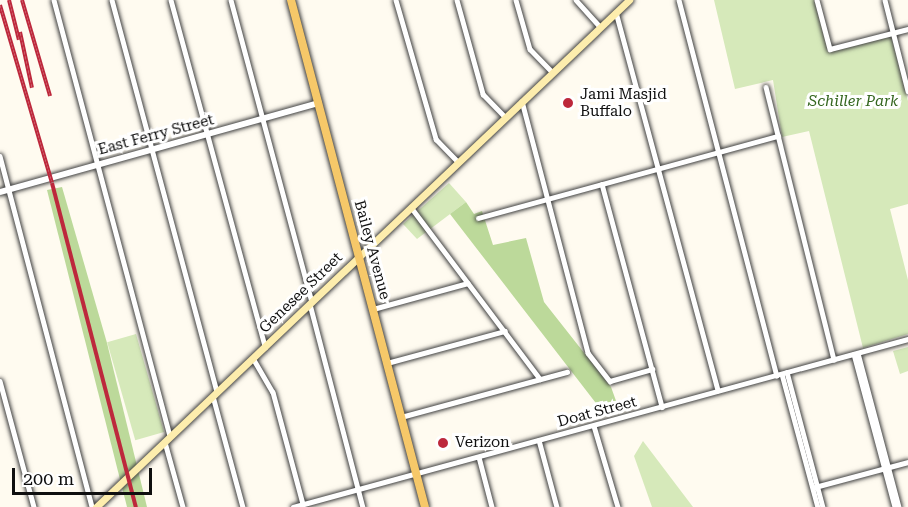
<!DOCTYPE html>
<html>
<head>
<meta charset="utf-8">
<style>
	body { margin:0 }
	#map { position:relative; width:908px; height:507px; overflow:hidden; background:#fffbf0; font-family:"Roboto Serif",serif }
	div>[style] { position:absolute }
	.green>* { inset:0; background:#d6e9ba; transform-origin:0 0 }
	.forest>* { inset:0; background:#bcd99a }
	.roads { filter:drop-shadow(0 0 2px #424242) drop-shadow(0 0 2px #424242) }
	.minor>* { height:4.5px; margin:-2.25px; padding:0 2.25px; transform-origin:2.25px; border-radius:2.25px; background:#fff }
	.tertiary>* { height:6px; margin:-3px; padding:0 3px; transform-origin:3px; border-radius:3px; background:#fff }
	.secondary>* { height:7px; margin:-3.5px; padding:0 3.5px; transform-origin:3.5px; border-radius:3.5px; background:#fdedad }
	.primary>* { height:8px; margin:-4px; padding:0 4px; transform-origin:4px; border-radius:4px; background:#f6c869 }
	.rail>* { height:4px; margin-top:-2px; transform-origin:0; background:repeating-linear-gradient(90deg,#fff 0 4.5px,#bd283c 0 9px); box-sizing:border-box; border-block:2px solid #bd283c }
	.dots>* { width:16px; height:16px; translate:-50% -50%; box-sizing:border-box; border:3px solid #fff; border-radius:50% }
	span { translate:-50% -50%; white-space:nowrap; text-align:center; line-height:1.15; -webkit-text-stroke:6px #fff; paint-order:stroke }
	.poi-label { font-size:15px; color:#0f0f0f }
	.left { translate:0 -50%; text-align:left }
	.park-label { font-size:15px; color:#34661f; font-style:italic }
	.street-label { font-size:15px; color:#0f0f0f }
	.scale { position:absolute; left:12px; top:468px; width:140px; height:27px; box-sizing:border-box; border:3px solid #0f0f0f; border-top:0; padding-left:8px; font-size:18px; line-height:21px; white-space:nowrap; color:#0f0f0f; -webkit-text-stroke:4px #fff; paint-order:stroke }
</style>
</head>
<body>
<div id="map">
	<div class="green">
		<i style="clip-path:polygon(714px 0,814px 0,828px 52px,891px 36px,908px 101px,908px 204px,890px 209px,908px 280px,908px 334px,863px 348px,809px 131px,782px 137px,773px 80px,735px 89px)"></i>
		<i style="clip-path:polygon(449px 183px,466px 202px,417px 239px,403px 224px)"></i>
		<i style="left:136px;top:334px;width:102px;height:30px;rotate:74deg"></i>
		<i style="clip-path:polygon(908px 347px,908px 371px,900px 374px,893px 351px)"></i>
		<i style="clip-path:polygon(643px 441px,693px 507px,652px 507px,634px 456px)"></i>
	</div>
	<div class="forest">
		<i style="clip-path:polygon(62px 187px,107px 343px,147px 507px,127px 507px,47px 190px)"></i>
		<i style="clip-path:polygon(466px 202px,474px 214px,482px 211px,493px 245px,526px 238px,544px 302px,611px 387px,619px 409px,602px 411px,450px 214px)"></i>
	</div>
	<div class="roads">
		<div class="minor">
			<i style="left:54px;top:0;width:452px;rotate:75.1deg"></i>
			<i style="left:112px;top:0;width:406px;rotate:75deg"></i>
			<i style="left:171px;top:0;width:360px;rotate:74.8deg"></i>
			<i style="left:231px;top:0;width:313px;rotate:75deg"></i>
			<i style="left:396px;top:0;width:145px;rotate:73.9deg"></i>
			<i style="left:436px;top:139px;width:32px;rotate:46deg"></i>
			<i style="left:457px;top:0;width:98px;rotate:74.5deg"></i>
			<i style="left:483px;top:94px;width:32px;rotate:46deg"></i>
			<i style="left:516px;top:0;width:51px;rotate:74.1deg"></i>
			<i style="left:530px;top:49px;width:32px;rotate:46deg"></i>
			<i style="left:576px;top:0;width:36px;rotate:48deg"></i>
			<i style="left:679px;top:0;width:388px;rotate:75.4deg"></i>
			<i style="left:817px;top:0;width:51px;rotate:75.1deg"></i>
			<i style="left:830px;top:49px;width:81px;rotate:-14.4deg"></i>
			<i style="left:885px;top:0;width:94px;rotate:75.8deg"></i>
			<i style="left:616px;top:12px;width:392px;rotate:74.9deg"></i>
			<i style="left:766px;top:87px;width:281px;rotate:76deg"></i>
			<i style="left:522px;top:101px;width:260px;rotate:75.3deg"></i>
			<i style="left:588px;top:353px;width:36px;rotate:52deg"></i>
			<i style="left:610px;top:381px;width:44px;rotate:-15.9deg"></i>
			<i style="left:0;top:156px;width:363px;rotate:75.3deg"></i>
			<i style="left:602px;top:184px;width:231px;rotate:74.9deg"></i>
			<i style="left:411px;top:207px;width:215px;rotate:53.1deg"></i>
			<i style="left:478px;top:218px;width:311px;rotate:-15.3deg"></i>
			<i style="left:310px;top:304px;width:210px;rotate:75.4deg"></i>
			<i style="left:373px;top:309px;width:98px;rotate:-15.3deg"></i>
			<i style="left:858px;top:353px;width:159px;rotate:75.1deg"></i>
			<i style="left:854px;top:354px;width:158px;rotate:75deg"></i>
			<i style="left:253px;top:358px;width:39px;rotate:60deg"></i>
			<i style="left:273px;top:392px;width:116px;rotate:75deg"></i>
			<i style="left:387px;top:363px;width:122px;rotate:-15.2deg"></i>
			<i style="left:787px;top:372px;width:140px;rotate:75.1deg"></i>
			<i style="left:782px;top:374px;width:138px;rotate:74.9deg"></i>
			<i style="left:0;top:381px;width:131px;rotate:74.9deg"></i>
			<i style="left:213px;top:396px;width:115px;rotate:74.9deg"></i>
			<i style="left:401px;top:417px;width:172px;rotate:-15.2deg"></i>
			<i style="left:594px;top:426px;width:84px;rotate:73.5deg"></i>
			<i style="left:539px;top:440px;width:69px;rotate:75deg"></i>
			<i style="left:165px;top:442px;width:67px;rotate:74.5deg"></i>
			<i style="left:479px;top:457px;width:52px;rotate:75.4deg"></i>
			<i style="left:815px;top:487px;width:96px;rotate:-15deg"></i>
			<i style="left:293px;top:507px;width:638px;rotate:-15.28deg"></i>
		</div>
		<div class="tertiary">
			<i style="left:0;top:192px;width:331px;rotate:-15.6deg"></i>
		</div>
		<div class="secondary">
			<i style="left:96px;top:507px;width:736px;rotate:-43.57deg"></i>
		</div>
		<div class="primary">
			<i style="left:291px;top:0;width:524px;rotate:75.2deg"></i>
		</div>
	</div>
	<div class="rail">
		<i style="left:9px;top:0;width:41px;rotate:76deg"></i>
		<i style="left:22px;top:0;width:100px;rotate:73.7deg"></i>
		<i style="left:0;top:5px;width:185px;rotate:73.7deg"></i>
		<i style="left:52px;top:183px;width:335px;rotate:75.5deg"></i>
		<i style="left:20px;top:32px;width:57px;rotate:77.9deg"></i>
	</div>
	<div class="dots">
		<i style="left:568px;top:103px;background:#bd283c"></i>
		<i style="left:443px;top:443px;background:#bd283c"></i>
	</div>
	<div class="poi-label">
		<span class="left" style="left:580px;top:103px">Jami Masjid<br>Buffalo</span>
		<span class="left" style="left:455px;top:443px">Verizon</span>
	</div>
	<div class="park-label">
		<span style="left:853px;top:102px">Schiller Park</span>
	</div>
	<div class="street-label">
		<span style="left:156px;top:135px;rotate:-15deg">East Ferry Street</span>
		<span style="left:372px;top:250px;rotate:75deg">Bailey Avenue</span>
		<span style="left:301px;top:293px;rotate:-44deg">Genesee Street</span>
		<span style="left:597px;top:412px;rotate:-15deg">Doat Street</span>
	</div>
	<div class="scale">200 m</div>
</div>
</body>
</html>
